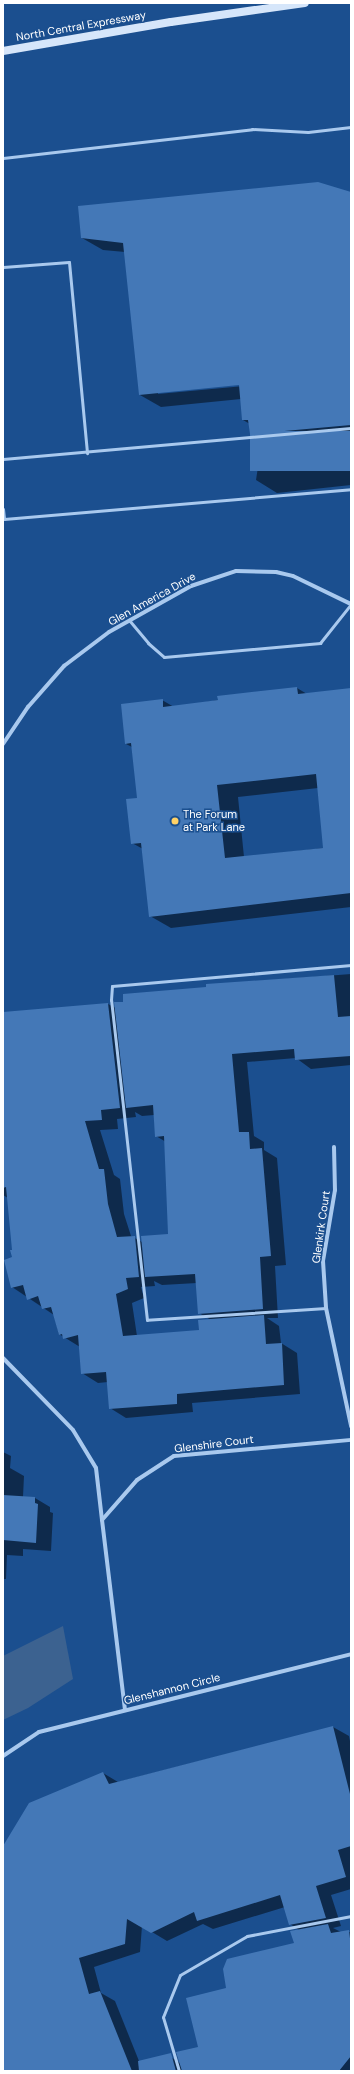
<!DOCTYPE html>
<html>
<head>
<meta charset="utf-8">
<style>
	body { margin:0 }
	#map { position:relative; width:354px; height:2074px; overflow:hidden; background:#1b4f8f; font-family:"DM Sans",sans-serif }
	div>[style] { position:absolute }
	.water>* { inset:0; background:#3c6290 }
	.shadow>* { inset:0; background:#0007 }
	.building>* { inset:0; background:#4478b7; transform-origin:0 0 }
	.lane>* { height:3px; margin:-1.5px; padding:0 1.5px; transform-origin:1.5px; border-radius:1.5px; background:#a9c9ee }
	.street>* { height:4px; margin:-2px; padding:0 2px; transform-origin:2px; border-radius:2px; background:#a9c9ee }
	.secondary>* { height:8px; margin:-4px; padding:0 4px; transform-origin:4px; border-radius:4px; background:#d6e6fa }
	.dots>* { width:11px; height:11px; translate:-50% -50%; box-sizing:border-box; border:2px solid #1b4f8f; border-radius:50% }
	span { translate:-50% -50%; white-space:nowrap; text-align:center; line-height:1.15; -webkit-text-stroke:3px #1b4f8f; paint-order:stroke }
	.street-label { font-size:11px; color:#fff }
	.poi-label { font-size:11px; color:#fff }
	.left { translate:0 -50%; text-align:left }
	.frame { position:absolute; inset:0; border:4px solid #fff; pointer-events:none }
</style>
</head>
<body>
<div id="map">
	<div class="water">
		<i style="clip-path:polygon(63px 1626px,73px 1679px,28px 1708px,3px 1720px,3px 1656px)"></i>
	</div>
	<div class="shadow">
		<i style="clip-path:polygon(evenodd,351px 193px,351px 485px,277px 493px,256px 480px,262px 440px,251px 433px,250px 424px,243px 420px,241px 399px,161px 407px,140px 395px,125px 252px,103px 250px,82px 238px,351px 193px,243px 384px,244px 386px,158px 394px,158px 392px,243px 384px)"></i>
		<i style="clip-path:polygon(evenodd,297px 688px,307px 694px,351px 689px,351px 907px,171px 928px,150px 916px,143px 849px,132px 843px,138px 798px,132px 747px,126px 744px,162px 700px,174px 707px,297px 688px,318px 788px,324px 848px,244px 857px,238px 797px,318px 788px)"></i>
		<i style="clip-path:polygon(evenodd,351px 974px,351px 1065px,311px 1069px,296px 1058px,247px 1062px,254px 1136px,264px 1142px,264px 1150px,277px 1158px,286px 1265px,275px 1266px,278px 1318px,267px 1318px,279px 1326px,281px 1343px,297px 1353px,300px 1394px,192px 1403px,193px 1412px,126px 1418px,110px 1408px,108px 1382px,98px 1383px,82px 1373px,80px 1347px,59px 1334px,54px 1315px,12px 1287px,13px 1250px,8px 1198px,3px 1195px,3px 1013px,108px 1004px,116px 1008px,124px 1002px,207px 988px,207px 985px,351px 974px,135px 1112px,142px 1116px,154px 1115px,156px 1136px,166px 1142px,169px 1235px,142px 1242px,131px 1236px,124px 1214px,120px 1179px,114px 1175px,100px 1130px,118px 1129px,117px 1119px,136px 1117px,135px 1112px,351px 974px,154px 1281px,162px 1285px,197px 1283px,199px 1313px,211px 1320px,200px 1331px,137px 1336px,132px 1303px,144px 1298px,141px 1287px,155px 1286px,154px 1281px)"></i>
		<i style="clip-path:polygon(3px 1452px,11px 1456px,10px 1468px,24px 1476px,23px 1497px,35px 1498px,50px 1507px,50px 1512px,53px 1513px,51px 1551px,23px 1549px,23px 1556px,7px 1555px,6px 1579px,3px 1579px)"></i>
		<i style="clip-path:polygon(333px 1727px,349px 1736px,351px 1746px,351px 1889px,331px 1895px,341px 1926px,333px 1928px,341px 1932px,351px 1932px,351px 2071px,147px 2071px,172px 2058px,180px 2063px,199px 2048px,227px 1988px,295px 1943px,299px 1930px,290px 1924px,285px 1907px,213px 1929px,203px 1924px,167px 1941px,142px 1926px,140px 1952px,94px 1967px,101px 1993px,115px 2001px,143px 2071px,3px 2071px,3px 1847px,103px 1773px,118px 1782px)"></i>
	</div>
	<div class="building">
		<i style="clip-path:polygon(318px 182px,351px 192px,351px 425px,250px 434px,248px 420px,242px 420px,239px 385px,139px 395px,123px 243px,81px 238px,78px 206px)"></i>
		<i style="left:351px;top:431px;width:40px;height:101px;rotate:90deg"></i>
		<i style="clip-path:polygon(evenodd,297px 687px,298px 694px,351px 688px,351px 893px,149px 917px,141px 843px,131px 844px,126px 799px,137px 798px,131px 743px,125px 744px,121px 704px,163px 699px,163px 707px,218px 700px,217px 696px,297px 687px,316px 774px,323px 848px,225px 858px,217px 785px,316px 774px)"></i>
		<i style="clip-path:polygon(334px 975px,338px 1017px,351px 1016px,351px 1056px,295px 1060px,294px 1049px,232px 1054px,239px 1132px,249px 1132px,250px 1149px,262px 1148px,271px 1256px,260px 1257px,263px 1309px,198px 1314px,195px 1274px,145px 1277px,141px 1236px,168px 1234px,164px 1136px,155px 1137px,153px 1105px,126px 1108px,114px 1002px,123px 1002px,123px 994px,206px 987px,206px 984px)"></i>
		<i style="clip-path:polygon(108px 1003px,120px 1108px,101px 1110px,102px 1120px,85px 1121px,99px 1169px,104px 1169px,108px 1204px,117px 1237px,135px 1236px,139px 1277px,126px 1278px,128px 1289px,116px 1294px,123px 1336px,199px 1330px,198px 1320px,264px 1315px,266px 1344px,282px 1343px,284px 1385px,177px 1394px,177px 1404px,109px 1409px,106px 1372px,81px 1374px,78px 1335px,63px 1339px,62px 1334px,59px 1335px,51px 1307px,42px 1309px,38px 1296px,27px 1300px,23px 1285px,11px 1288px,4px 1260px,12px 1257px,10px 1250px,12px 1250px,6px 1187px,3px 1188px,3px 1012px)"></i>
		<i style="clip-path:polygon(3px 1495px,35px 1497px,35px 1503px,38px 1504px,36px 1543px,3px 1540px)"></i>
		<i style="clip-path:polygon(333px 1726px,351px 1798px,351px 1846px,338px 1850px,346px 1877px,316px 1886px,326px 1918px,289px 1925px,280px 1895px,197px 1921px,194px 1912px,151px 1933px,127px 1919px,125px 1944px,79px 1958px,89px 1994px,100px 1991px,132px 2071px,3px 2071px,3px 1846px,29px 1803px,103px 1772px,109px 1784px)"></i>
		<i style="clip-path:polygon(328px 1924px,331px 1933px,349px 1930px,351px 1947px,351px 2056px,339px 2071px,182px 2071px,176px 2052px,198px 2047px,186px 1998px,226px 1988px,223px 1969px,227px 1959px,294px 1943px,290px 1931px)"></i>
		<i style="clip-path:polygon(171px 2053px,176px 2071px,139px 2071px,138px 2061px)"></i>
	</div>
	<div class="lane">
		<i style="left:3px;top:158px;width:251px;rotate:-6.6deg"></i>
		<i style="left:252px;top:129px;width:56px;rotate:3.1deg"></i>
		<i style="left:308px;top:132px;width:43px;rotate:-6.6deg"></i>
		<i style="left:3px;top:267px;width:66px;rotate:-4.3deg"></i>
		<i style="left:69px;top:262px;width:192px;rotate:84.6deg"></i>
		<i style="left:3px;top:459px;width:349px;rotate:-5.1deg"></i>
		<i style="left:3px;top:509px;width:10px;rotate:84deg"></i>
		<i style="left:4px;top:519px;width:348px;rotate:-4.9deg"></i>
		<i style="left:129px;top:620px;width:30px;rotate:50deg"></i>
		<i style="left:148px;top:643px;width:21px;rotate:41deg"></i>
		<i style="left:164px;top:657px;width:157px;rotate:-5.1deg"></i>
		<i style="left:320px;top:643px;width:50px;rotate:-51.5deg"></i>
		<i style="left:326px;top:1308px;width:179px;rotate:176.2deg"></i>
		<i style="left:147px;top:1320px;width:322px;rotate:-96.4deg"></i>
		<i style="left:111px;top:1000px;width:14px;rotate:-86deg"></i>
		<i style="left:112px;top:986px;width:240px;rotate:-5deg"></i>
		<i style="left:179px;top:2071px;width:56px;rotate:-106.5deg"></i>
		<i style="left:163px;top:2017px;width:45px;rotate:-68deg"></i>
		<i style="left:180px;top:1975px;width:78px;rotate:-30.2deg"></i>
		<i style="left:247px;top:1936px;width:106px;rotate:-10.9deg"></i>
	</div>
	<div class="street">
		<i style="left:3px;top:744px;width:45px;rotate:-56deg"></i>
		<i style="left:28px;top:707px;width:55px;rotate:-48.7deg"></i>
		<i style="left:64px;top:666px;width:56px;rotate:-37.1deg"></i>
		<i style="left:109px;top:632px;width:94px;rotate:-29.3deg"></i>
		<i style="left:191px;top:586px;width:47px;rotate:-18.4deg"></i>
		<i style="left:236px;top:571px;width:40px;rotate:1.4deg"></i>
		<i style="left:276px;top:572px;width:17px;rotate:13deg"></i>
		<i style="left:293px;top:576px;width:64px;rotate:25.8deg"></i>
		<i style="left:334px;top:1147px;width:43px;rotate:88.7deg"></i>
		<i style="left:335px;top:1190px;width:72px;rotate:99.6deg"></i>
		<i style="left:323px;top:1261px;width:47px;rotate:86.3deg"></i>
		<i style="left:326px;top:1308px;width:121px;rotate:78deg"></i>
		<i style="left:3px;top:1358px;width:100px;rotate:45.8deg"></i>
		<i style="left:73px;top:1430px;width:44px;rotate:58.8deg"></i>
		<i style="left:96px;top:1468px;width:52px;rotate:83.4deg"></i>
		<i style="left:125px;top:1710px;width:191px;rotate:-96.9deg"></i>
		<i style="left:102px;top:1520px;width:53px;rotate:-48.8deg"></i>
		<i style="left:137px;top:1480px;width:44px;rotate:-33deg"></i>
		<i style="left:174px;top:1456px;width:178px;rotate:-5.2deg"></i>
		<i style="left:3px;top:1756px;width:43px;rotate:-33.7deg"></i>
		<i style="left:39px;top:1732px;width:322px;rotate:-14deg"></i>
	</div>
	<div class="secondary">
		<i style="left:3px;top:51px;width:170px;rotate:-9.8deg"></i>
		<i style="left:171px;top:22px;width:135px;rotate:-8.1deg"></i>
	</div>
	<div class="dots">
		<i style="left:175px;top:821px;background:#ffd166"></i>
	</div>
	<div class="street-label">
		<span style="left:81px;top:26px;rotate:-10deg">North Central Expressway</span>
		<span style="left:152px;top:599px;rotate:-29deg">Glen America Drive</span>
		<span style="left:321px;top:1227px;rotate:-82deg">Glenkirk Court</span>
		<span style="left:214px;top:1444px;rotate:-7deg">Glenshire Court</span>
		<span style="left:172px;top:1689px;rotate:-14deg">Glenshannon Circle</span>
	</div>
	<div class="poi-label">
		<span class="left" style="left:183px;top:821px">The Forum<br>at Park Lane</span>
	</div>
	<div class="frame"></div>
</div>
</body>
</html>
